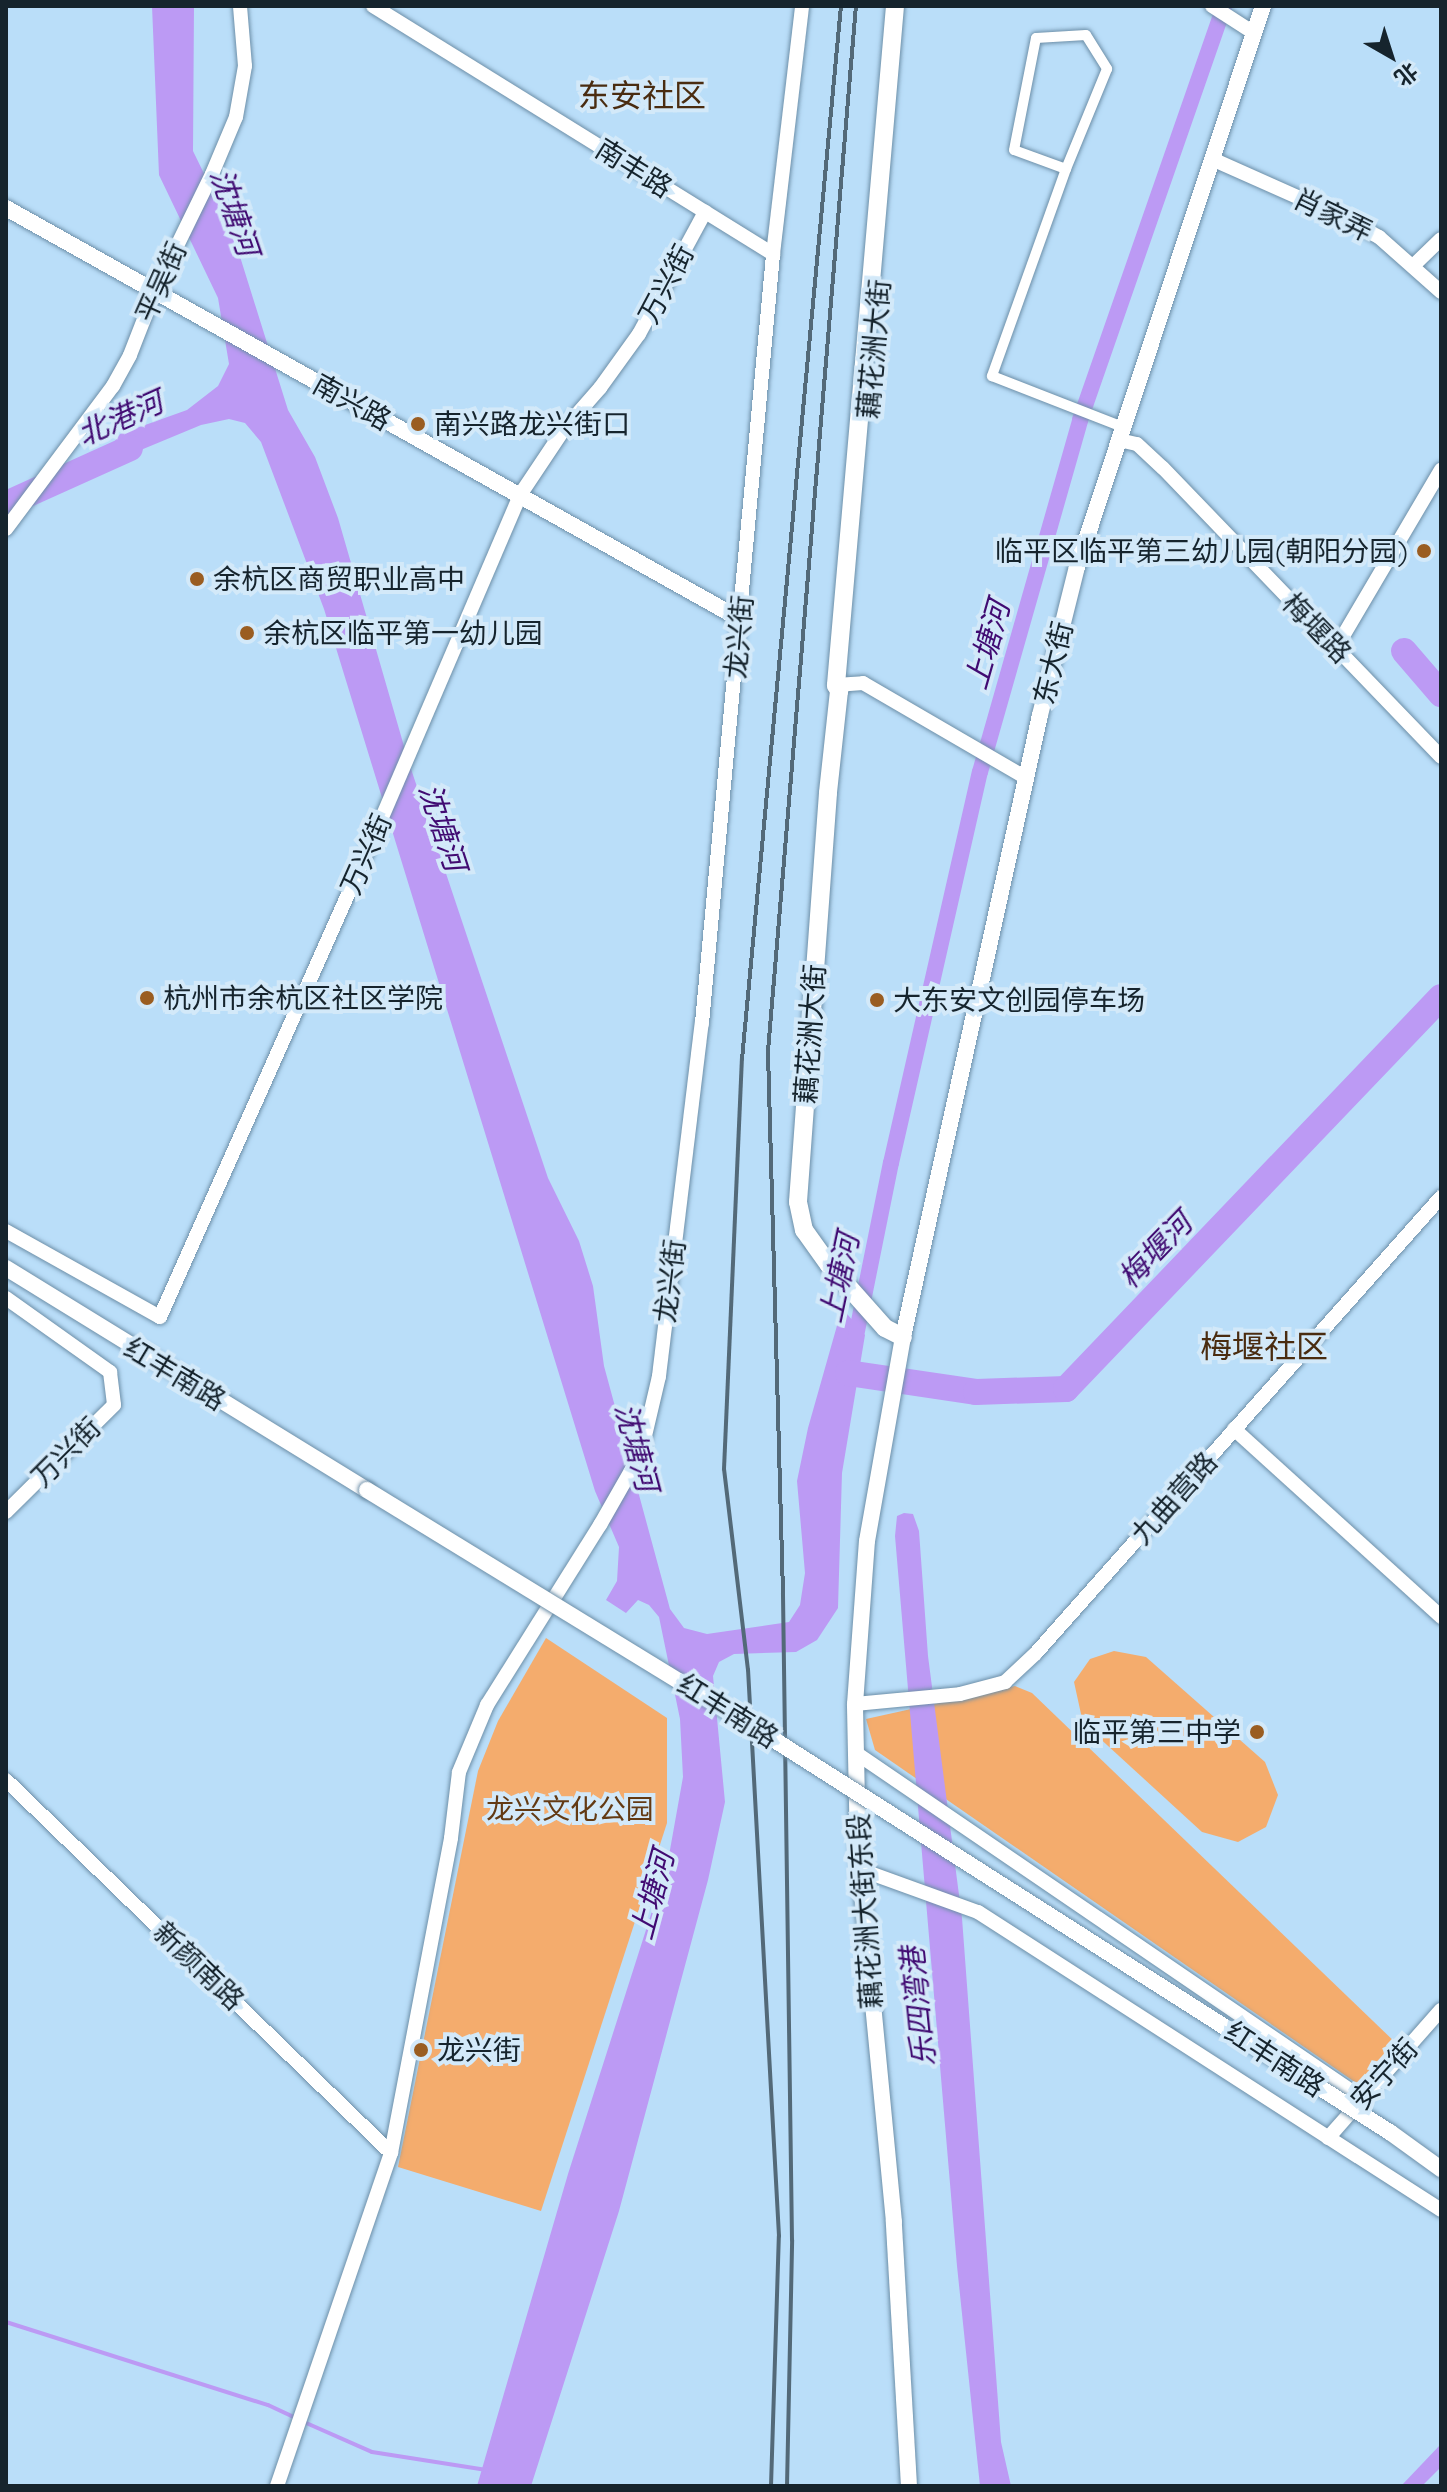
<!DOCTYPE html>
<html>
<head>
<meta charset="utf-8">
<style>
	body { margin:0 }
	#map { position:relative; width:1447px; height:2492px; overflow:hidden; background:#badef9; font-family:Quicksand,"Noto Sans SC",sans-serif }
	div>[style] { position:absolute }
	.green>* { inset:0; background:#f4ac6d }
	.water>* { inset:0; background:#bc9af4 }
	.stream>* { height:4px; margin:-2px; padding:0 2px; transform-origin:2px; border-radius:2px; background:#bc9af4 }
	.canal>* { height:16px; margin:-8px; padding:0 8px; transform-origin:8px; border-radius:8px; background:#bc9af4 }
	.river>* { height:26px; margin:-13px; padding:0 13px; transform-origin:13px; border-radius:13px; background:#bc9af4 }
	.roads { filter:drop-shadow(0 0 2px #6d8fa8) drop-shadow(0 0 2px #6d8fa8) }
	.pedestrian>* { height:10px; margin:-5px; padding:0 5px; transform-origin:5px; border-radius:5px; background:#fff }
	.minor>* { height:14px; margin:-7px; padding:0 7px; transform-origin:7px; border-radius:7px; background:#fff }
	.tertiary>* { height:16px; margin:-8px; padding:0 8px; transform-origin:8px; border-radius:8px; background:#fff }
	.secondary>* { height:18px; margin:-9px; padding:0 9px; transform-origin:9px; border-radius:9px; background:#fff }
	.rail>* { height:4px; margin:-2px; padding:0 2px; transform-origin:2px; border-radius:2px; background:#536978 }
	.bridges { filter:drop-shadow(0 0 2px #6d8fa8) drop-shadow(0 0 2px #6d8fa8) }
	.tertiary-bridge>* { height:16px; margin:-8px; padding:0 8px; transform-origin:8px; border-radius:8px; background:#fff }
	.dots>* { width:22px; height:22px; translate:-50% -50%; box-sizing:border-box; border:4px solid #d3e9f9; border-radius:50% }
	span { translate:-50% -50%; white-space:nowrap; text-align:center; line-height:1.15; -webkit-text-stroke:8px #d3e9f9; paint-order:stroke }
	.street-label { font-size:28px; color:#16242d }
	.poi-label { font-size:28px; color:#16242d }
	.left { translate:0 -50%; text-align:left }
	.right { translate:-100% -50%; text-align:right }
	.park-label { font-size:28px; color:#633a13 }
	.water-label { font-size:30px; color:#410b72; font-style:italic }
	.quarter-label { font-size:32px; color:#4a2c10 }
	.frame { position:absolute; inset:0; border:8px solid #16242d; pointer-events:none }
	.north { position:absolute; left:1351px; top:16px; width:80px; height:80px; -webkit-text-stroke:6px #d3e9f9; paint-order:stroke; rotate:141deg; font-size:22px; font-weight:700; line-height:32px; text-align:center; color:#16242d }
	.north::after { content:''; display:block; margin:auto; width:28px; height:36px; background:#16242d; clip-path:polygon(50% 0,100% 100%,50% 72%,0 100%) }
</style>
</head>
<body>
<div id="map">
	<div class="green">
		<i style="clip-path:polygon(546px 1638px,667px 1718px,667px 1823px,541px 2211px,398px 2167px,478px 1771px,498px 1721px)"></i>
		<i style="clip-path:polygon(1114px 1651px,1146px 1657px,1265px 1762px,1278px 1795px,1266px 1827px,1238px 1842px,1202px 1832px,1083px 1723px,1074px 1682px,1090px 1659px)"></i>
		<i style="clip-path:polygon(1015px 1686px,1032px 1693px,1399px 2046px,1359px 2085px,875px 1750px,866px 1719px)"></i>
	</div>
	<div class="water">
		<i style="clip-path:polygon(152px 6px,194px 6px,193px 151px,232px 231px,288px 410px,315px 457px,338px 518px,408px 760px,548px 1178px,579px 1241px,593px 1286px,604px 1366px,670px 1609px,684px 1628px,707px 1634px,789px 1622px,800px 1605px,805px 1573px,797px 1481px,808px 1428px,842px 1308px,865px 1335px,842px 1473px,838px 1608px,817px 1640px,796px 1652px,734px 1654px,719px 1662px,713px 1676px,725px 1802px,708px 1880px,619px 2211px,531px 2486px,477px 2486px,568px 2174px,668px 1861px,683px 1777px,680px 1719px,659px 1617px,649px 1605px,638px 1600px,626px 1613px,606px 1600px,617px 1581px,619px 1547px,595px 1491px,324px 609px,261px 442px,245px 423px,229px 419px,201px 425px,95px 469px,120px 434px,187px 410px,218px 386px,229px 364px,218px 298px,159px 175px)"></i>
		<i style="clip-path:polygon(904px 1513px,913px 1514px,919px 1531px,928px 1656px,962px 1918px,1001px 2442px,1011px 2486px,980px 2486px,957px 2266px,895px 1536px,897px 1516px)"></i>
		<i style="clip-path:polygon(1441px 2444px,1441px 2467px,1422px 2486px,1401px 2486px)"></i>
	</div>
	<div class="stream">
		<i style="left:6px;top:2322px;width:275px;rotate:17.6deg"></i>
		<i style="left:268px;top:2405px;width:31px;rotate:25deg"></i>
		<i style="left:304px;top:2422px;width:74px;rotate:23.8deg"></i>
		<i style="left:372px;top:2452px;width:116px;rotate:8.9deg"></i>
	</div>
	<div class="canal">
		<i style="left:854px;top:1346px;width:187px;rotate:-78.6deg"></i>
		<i style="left:891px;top:1163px;width:401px;rotate:-77.2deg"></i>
		<i style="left:980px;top:772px;width:366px;rotate:-74.1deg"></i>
		<i style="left:1080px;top:420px;width:438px;rotate:-70.8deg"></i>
	</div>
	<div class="river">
		<i style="left:6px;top:504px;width:136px;rotate:-24.3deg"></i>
		<i style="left:1404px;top:651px;width:57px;rotate:49.3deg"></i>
		<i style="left:848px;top:1373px;width:129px;rotate:8.4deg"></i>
		<i style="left:976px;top:1392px;width:90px;rotate:-1.9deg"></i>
		<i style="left:1066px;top:1389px;width:542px;rotate:-46.27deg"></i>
	</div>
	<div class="roads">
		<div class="pedestrian">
			<i style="left:1066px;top:169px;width:55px;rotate:-159.9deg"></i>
			<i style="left:1014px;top:150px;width:114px;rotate:-78.9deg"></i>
			<i style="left:1036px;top:38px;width:50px;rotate:-3.4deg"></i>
			<i style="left:1086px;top:35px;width:40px;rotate:58deg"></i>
			<i style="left:1107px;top:69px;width:108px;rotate:112.3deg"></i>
			<i style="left:1066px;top:169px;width:220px;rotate:109.7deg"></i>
			<i style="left:992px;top:376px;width:141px;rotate:21.3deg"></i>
		</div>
		<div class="minor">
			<i style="left:373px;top:6px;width:471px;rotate:31.8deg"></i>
			<i style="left:1212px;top:6px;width:50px;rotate:32.7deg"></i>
			<i style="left:1212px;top:159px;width:138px;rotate:24deg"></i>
			<i style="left:1338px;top:215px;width:47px;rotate:28.2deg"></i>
			<i style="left:1379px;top:237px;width:83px;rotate:41.6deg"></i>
			<i style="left:1414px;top:265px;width:37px;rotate:-44deg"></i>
			<i style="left:1119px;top:440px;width:18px;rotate:13deg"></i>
			<i style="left:1137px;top:444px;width:35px;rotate:43deg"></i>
			<i style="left:1163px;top:468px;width:401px;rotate:46.1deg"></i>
			<i style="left:6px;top:529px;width:179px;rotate:-53.2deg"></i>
			<i style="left:113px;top:386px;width:35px;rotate:-61deg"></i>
			<i style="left:130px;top:355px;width:69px;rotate:-68.7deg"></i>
			<i style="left:155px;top:291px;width:130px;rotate:-64deg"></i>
			<i style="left:212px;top:174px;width:62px;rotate:-67.2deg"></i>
			<i style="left:236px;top:117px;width:52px;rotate:-80deg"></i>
			<i style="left:245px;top:66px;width:60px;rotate:-94.8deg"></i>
			<i style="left:1336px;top:648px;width:207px;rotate:-59.5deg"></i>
			<i style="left:836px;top:685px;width:27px;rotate:-4deg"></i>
			<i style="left:863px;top:683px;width:189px;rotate:30.2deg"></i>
			<i style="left:6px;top:1231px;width:176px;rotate:29.2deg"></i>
			<i style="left:160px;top:1317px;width:526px;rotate:-66.02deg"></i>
			<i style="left:374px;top:836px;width:371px;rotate:-66.8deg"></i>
			<i style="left:520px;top:495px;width:79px;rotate:-56.3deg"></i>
			<i style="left:564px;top:429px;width:55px;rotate:-48.7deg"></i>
			<i style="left:600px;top:388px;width:67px;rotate:-54.2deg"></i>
			<i style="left:639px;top:334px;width:139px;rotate:-61.6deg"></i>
			<i style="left:6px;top:1298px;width:128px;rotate:35.4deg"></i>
			<i style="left:110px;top:1372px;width:33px;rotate:83deg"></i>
			<i style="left:114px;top:1405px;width:152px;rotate:135.3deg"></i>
			<i style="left:1234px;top:1429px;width:280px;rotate:42.2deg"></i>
			<i style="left:855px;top:1704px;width:105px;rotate:-5.4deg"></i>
			<i style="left:960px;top:1694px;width:47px;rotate:-14.9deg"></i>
			<i style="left:1005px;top:1682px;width:42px;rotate:-43.1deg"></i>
			<i style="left:1036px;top:1653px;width:610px;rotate:-48.39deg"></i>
			<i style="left:856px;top:1753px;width:614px;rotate:34.31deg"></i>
			<i style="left:6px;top:1780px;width:536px;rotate:44.09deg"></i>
			<i style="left:859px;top:1869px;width:127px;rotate:19.9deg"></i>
			<i style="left:978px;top:1912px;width:551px;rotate:32.77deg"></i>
			<i style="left:1328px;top:2138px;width:171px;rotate:-48.6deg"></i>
			<i style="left:277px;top:2486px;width:352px;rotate:-71.1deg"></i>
			<i style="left:391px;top:2153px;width:321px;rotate:-79.2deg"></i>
			<i style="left:451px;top:1838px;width:66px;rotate:-83.1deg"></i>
			<i style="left:459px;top:1772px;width:73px;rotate:-67.3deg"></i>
			<i style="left:487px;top:1705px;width:213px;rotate:-57.9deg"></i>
			<i style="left:600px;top:1525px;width:83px;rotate:-60.3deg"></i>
			<i style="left:641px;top:1453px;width:79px;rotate:-76.8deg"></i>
			<i style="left:659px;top:1376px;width:356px;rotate:-83.1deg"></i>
			<i style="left:702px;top:1023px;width:772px;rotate:-84.72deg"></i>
			<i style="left:773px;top:254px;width:250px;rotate:-83.3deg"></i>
		</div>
		<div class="tertiary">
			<i style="left:6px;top:208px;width:841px;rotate:29.25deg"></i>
			<i style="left:6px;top:1268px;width:424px;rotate:31.6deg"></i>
			<i style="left:909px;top:2486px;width:264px;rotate:-93.3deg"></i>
			<i style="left:894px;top:2222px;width:374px;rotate:-95.5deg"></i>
			<i style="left:858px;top:1850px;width:146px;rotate:-91.2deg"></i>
			<i style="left:855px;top:1704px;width:163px;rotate:-85.8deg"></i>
			<i style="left:867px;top:1541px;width:207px;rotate:-80deg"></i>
			<i style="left:903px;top:1337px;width:637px;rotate:-77.58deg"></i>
			<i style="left:1040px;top:715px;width:153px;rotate:-76deg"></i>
			<i style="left:1077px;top:567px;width:591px;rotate:-71.66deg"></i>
		</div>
		<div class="secondary">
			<i style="left:895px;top:6px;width:682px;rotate:94.97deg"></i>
			<i style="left:836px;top:685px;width:7px;rotate:63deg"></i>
			<i style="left:839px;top:691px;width:103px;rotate:96.2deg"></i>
			<i style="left:828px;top:793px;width:410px;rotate:94.2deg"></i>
			<i style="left:798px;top:1202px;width:29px;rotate:78deg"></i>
			<i style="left:804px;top:1230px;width:43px;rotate:54.5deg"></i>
			<i style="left:829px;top:1265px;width:84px;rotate:48.4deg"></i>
			<i style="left:885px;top:1328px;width:20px;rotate:27deg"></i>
		</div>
	</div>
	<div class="rail">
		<i style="left:771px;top:2486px;width:250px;rotate:-88.2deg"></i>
		<i style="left:779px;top:2236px;width:567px;rotate:-93.13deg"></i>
		<i style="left:748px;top:1670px;width:202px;rotate:-96.8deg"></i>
		<i style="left:724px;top:1469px;width:410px;rotate:-87.5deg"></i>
		<i style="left:742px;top:1059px;width:1058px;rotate:-84.63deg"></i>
		<i style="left:787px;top:2486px;width:246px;rotate:-88.8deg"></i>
		<i style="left:792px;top:2240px;width:647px;rotate:-90.8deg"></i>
		<i style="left:783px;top:1593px;width:542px;rotate:-91.59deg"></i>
		<i style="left:768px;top:1051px;width:1049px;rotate:-85.19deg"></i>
	</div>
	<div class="bridges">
		<div class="tertiary-bridge">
			<i style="left:367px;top:1490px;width:480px;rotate:31.5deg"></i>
			<i style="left:776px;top:1741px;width:729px;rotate:32.51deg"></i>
			<i style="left:1391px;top:2133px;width:62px;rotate:35.8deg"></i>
		</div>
	</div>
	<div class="dots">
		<i style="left:418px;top:424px;background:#9a5d21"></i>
		<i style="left:1424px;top:551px;background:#9a5d21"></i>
		<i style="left:197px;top:579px;background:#9a5d21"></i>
		<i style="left:247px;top:633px;background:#9a5d21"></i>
		<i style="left:147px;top:998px;background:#9a5d21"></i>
		<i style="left:877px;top:1000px;background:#9a5d21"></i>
		<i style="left:1257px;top:1732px;background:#9a5d21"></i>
		<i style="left:421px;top:2050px;background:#9a5d21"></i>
	</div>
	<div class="street-label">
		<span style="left:634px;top:168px;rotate:32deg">南丰路</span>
		<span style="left:1333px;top:215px;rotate:26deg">肖家弄</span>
		<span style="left:161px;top:282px;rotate:-66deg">平吴街</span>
		<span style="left:666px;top:284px;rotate:-62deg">万兴街</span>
		<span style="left:874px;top:349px;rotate:-85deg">藕花洲大街</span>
		<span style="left:352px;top:402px;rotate:29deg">南兴路</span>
		<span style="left:1317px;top:628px;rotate:46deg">梅堰路</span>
		<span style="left:739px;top:637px;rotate:-85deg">龙兴街</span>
		<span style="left:1053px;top:663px;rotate:-76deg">东大街</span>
		<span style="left:366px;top:854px;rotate:-66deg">万兴街</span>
		<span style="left:810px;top:1034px;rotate:-86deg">藕花洲大街</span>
		<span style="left:670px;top:1281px;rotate:-83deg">龙兴街</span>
		<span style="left:175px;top:1374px;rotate:31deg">红丰南路</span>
		<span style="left:66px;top:1452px;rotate:-45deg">万兴街</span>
		<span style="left:1174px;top:1498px;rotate:-48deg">九曲营路</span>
		<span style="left:728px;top:1711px;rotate:32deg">红丰南路</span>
		<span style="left:865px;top:1911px;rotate:-94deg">藕花洲大街东段</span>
		<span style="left:199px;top:1966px;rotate:44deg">新颜南路</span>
		<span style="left:1275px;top:2059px;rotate:33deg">红丰南路</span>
		<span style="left:1384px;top:2074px;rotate:-48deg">安宁街</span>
	</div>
	<div class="poi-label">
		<span class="left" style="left:434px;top:424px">南兴路龙兴街口</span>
		<span class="right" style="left:1408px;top:551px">临平区临平第三幼儿园(朝阳分园)</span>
		<span class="left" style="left:213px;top:579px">余杭区商贸职业高中</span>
		<span class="left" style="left:263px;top:633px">余杭区临平第一幼儿园</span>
		<span class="left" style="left:163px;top:998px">杭州市余杭区社区学院</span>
		<span class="left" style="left:893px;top:1000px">大东安文创园停车场</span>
		<span class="right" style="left:1241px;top:1732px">临平第三中学</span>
		<span class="left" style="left:437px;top:2050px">龙兴街</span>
	</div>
	<div class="park-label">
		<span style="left:570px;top:1809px">龙兴文化公园</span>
	</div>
	<div class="water-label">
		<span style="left:235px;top:212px;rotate:71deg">沈塘河</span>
		<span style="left:120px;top:418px;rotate:-24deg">北港河</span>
		<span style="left:987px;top:645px;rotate:-74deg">上塘河</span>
		<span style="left:443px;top:827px;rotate:72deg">沈塘河</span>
		<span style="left:1155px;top:1250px;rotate:-46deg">梅堰河</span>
		<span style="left:839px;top:1278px;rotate:-78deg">上塘河</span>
		<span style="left:637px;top:1447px;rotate:75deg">沈塘河</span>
		<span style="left:652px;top:1895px;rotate:-75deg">上塘河</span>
		<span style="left:918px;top:2007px;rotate:-96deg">乐四湾港</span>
	</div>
	<div class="quarter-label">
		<span style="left:642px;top:95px">东安社区</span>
		<span style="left:1264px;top:1346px">梅堰社区</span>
	</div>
	<div class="frame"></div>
	<div class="north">北</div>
</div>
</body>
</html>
